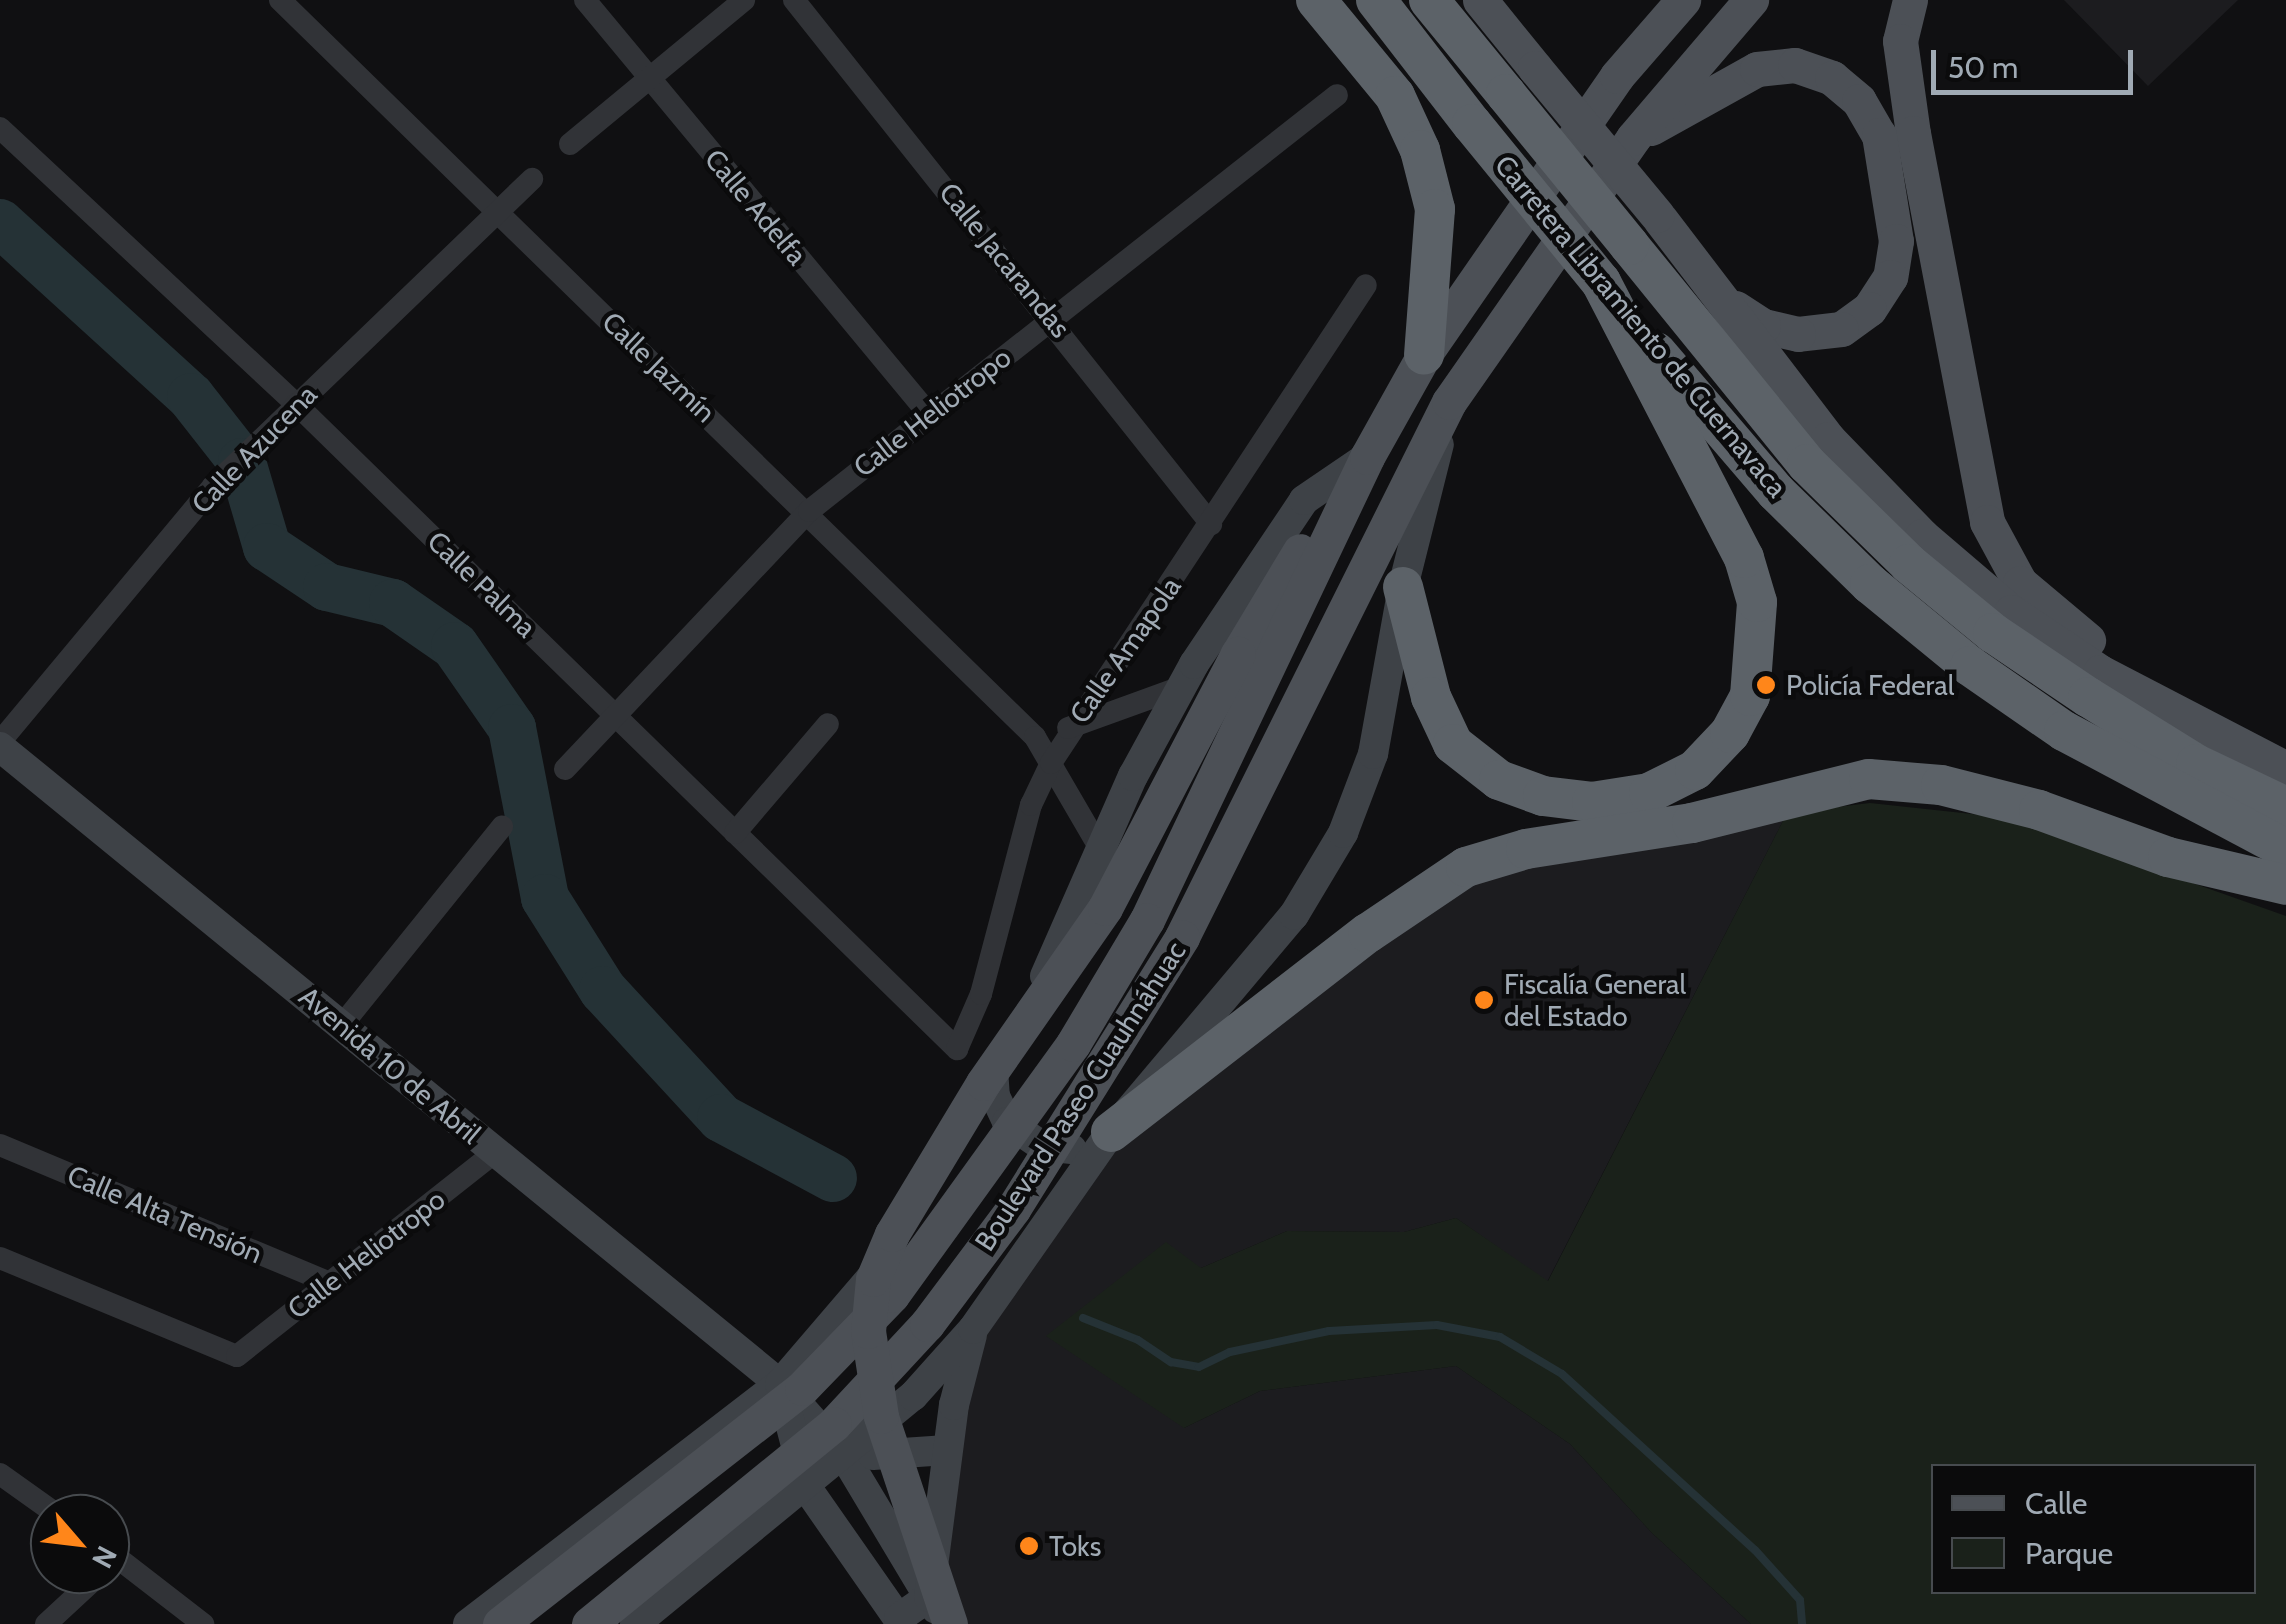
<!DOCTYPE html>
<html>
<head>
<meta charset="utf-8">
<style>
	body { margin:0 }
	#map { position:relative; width:2286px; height:1624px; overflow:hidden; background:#101012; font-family:Cabin,sans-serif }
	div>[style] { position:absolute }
	.built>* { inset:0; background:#1c1c1f }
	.green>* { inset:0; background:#1a211a }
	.stream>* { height:8px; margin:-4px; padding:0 4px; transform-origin:4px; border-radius:4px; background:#253236 }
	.river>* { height:48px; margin:-24px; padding:0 24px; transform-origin:24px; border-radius:24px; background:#253236 }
	.street>* { height:22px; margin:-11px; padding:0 11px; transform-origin:11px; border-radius:11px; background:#313337 }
	.secondary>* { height:30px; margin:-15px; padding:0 15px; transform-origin:15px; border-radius:15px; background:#3e4247 }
	.primary>* { height:35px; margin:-17.5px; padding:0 17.5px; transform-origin:17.5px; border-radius:17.5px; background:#4c5056 }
	.highway>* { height:40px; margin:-20px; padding:0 20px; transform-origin:20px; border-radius:20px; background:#5c6268 }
	.primary-bridge>* { height:35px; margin:-17.5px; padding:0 17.5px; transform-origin:17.5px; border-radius:17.5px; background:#4c5056 }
	.highway-bridge>* { height:40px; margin:-20px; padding:0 20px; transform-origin:20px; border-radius:20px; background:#5c6268 }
	.dots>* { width:28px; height:28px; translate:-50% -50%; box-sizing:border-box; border:5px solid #0b0b0c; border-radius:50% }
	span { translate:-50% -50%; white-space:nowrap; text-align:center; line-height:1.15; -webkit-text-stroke:9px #0b0b0c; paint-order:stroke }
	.street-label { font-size:28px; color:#a0aab4 }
	.poi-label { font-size:28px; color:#a0aab4 }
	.left { translate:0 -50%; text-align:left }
	.legend { position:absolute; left:1931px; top:1464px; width:325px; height:130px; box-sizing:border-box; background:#0b0b0c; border:2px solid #474b4f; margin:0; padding:12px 18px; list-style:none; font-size:30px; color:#a0aab4 }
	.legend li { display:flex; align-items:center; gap:20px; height:50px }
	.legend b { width:50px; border:2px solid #474b4f }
	.north { position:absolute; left:30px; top:1494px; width:100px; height:100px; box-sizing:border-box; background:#0b0b0c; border:2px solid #474b4f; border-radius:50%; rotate:118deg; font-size:28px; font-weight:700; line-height:40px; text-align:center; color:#a0aab4 }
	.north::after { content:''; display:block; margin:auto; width:35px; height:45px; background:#ff861a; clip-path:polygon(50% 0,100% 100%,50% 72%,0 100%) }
	.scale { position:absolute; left:1931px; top:50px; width:202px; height:45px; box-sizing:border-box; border:5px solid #a0aab4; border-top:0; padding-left:12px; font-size:30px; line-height:35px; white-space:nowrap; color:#a0aab4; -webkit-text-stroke:8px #0b0b0c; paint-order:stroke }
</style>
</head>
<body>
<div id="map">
	<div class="built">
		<i style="clip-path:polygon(2064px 0,2238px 0,2148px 86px)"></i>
		<i style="clip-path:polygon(1787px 813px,1547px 1282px,1456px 1218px,1404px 1232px,1287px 1231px,1201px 1268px,1184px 1428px,1260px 1391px,1456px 1366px,1570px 1444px,1652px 1533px,1751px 1624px,962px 1624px,940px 1588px,952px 1385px,1065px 1195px,1424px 884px)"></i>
	</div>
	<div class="green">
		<i style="clip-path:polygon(evenodd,1870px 803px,2009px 818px,2286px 916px,2286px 1624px,1751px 1624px,1652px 1533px,1570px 1444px,1456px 1366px,1260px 1391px,1184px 1428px,1046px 1336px,1166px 1242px,1201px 1268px,1287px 1231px,1404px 1232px,1456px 1218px,1548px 1281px,1787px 813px,1870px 803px,1934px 1466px,2254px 1466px,2254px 1592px,1934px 1592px,1934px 1466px)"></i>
	</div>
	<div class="stream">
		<i style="left:1083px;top:1318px;width:59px;rotate:21.8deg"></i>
		<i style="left:1138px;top:1340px;width:40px;rotate:34deg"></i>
		<i style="left:1171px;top:1362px;width:28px;rotate:10deg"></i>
		<i style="left:1199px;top:1367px;width:34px;rotate:-26deg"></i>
		<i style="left:1230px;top:1352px;width:101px;rotate:-12deg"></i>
		<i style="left:1329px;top:1331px;width:108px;rotate:-3.2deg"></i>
		<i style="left:1437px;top:1325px;width:64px;rotate:10.8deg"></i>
		<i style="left:1500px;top:1337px;width:72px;rotate:30.8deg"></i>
		<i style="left:1562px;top:1374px;width:261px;rotate:42.4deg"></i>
		<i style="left:1755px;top:1550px;width:67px;rotate:48deg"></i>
		<i style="left:1800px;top:1600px;width:24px;rotate:85deg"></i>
	</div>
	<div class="river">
		<i style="left:0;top:223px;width:258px;rotate:42.3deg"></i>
		<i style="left:191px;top:397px;width:83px;rotate:51.9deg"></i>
		<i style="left:242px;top:462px;width:89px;rotate:73.6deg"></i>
		<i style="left:267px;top:547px;width:72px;rotate:33.7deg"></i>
		<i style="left:327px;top:587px;width:68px;rotate:13.6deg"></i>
		<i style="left:393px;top:603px;width:75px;rotate:34.7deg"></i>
		<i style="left:455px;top:646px;width:100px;rotate:55.2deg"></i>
		<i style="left:512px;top:728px;width:173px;rotate:79deg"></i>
		<i style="left:545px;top:898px;width:109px;rotate:57.8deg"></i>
		<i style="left:603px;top:990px;width:174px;rotate:47.3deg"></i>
		<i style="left:721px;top:1118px;width:127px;rotate:28.2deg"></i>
	</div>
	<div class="street">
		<i style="left:280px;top:0;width:1055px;rotate:44.31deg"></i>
		<i style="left:1035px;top:737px;width:127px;rotate:59.8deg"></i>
		<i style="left:585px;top:0;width:537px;rotate:50.29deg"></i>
		<i style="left:794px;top:0;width:670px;rotate:51.49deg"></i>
		<i style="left:0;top:128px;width:405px;rotate:43deg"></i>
		<i style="left:296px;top:404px;width:924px;rotate:44.3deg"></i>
		<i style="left:957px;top:1049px;width:60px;rotate:-66.4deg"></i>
		<i style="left:981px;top:994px;width:196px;rotate:-75.2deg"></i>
		<i style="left:1031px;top:805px;width:47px;rotate:-64.5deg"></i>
		<i style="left:1051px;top:763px;width:572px;rotate:-56.62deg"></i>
		<i style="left:570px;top:144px;width:226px;rotate:-39.6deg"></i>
		<i style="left:1068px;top:728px;width:120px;rotate:-19.9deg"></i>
		<i style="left:0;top:742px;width:333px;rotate:-50.2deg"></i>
		<i style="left:213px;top:486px;width:443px;rotate:-43.9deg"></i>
		<i style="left:565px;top:769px;width:355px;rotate:-46.6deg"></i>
		<i style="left:809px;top:511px;width:672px;rotate:-38.23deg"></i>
		<i style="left:735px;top:833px;width:143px;rotate:-49.5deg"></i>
		<i style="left:342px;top:1025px;width:255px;rotate:-51.1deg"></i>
		<i style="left:0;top:1145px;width:358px;rotate:22.7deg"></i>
		<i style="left:0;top:1258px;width:256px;rotate:22.5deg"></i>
		<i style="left:237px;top:1356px;width:329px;rotate:-38.3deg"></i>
		<i style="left:0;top:1474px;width:69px;rotate:35.5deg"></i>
		<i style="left:110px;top:1552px;width:118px;rotate:37.7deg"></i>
		<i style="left:46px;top:1624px;width:74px;rotate:-42.8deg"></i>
	</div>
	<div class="secondary">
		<i style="left:0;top:747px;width:1007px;rotate:39.24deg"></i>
		<i style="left:780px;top:1384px;width:98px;rotate:48.3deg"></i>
		<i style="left:845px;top:1457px;width:177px;rotate:59.1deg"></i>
		<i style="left:1045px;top:976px;width:219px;rotate:-66.3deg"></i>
		<i style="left:1133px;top:776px;width:128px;rotate:-61.4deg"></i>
		<i style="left:1194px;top:664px;width:197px;rotate:-56.1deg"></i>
		<i style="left:1304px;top:500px;width:76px;rotate:-34.3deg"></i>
		<i style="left:993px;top:1069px;width:27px;rotate:86deg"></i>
		<i style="left:995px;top:1096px;width:29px;rotate:65deg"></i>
		<i style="left:1007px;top:1122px;width:42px;rotate:34.4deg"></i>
		<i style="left:1042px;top:1146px;width:30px;rotate:6deg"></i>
		<i style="left:782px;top:1392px;width:99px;rotate:75.4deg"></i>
		<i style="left:807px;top:1488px;width:166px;rotate:55.1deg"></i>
		<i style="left:873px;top:1455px;width:74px;rotate:-3.9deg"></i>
		<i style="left:899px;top:1618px;width:37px;rotate:-35deg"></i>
		<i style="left:929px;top:1597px;width:194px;rotate:-82.6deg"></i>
		<i style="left:954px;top:1405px;width:72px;rotate:-75.6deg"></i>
		<i style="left:468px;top:1624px;width:394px;rotate:-37.6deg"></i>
		<i style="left:780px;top:1384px;width:148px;rotate:-49.4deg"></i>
		<i style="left:635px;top:1624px;width:360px;rotate:-39.4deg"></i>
		<i style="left:913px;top:1396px;width:90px;rotate:-48.2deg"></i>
		<i style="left:973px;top:1329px;width:241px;rotate:-55deg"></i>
		<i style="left:1111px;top:1132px;width:284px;rotate:-49.9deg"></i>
		<i style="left:1294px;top:915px;width:96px;rotate:-59.1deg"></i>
		<i style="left:1343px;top:833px;width:85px;rotate:-69.2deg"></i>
		<i style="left:1373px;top:754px;width:170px;rotate:-79.8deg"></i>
		<i style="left:1403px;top:587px;width:147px;rotate:-75.9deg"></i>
	</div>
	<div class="primary">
		<i style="left:1480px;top:0;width:87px;rotate:51deg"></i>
		<i style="left:1910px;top:0;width:42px;rotate:103.7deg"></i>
		<i style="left:1900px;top:41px;width:93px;rotate:82deg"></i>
		<i style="left:1913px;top:133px;width:396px;rotate:79.2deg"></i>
		<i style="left:1987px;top:522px;width:69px;rotate:61.6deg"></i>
		<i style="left:2020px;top:583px;width:89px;rotate:40deg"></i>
		<i style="left:1651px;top:128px;width:121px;rotate:-29.1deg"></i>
		<i style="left:1757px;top:69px;width:38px;rotate:-6deg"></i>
		<i style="left:1795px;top:65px;width:39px;rotate:19deg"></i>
		<i style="left:1832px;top:78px;width:35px;rotate:40deg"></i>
		<i style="left:1859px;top:101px;width:39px;rotate:60deg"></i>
		<i style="left:1879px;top:135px;width:107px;rotate:80.9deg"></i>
		<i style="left:1896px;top:241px;width:36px;rotate:99deg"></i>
		<i style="left:1890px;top:277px;width:38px;rotate:123deg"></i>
		<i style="left:1869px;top:309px;width:34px;rotate:144deg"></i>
		<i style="left:1841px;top:329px;width:43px;rotate:173.4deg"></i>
		<i style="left:1798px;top:334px;width:36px;rotate:-167deg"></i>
		<i style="left:1763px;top:326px;width:33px;rotate:-147deg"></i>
		<i style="left:1660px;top:219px;width:277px;rotate:52.6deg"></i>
		<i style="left:1828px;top:439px;width:135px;rotate:45.9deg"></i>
		<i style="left:1922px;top:536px;width:117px;rotate:40.5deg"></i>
		<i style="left:2011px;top:612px;width:107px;rotate:34deg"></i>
		<i style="left:2100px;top:672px;width:210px;rotate:27.5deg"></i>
		<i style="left:1238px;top:654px;width:120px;rotate:-59deg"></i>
		<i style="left:1147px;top:920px;width:513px;rotate:-64.58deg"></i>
		<i style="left:1367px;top:457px;width:117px;rotate:-60.8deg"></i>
		<i style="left:1424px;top:355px;width:339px;rotate:-55.3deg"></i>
		<i style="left:1617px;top:76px;width:101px;rotate:-49deg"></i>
		<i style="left:1182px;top:937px;width:598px;rotate:-63.48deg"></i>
		<i style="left:1449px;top:402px;width:322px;rotate:-55.1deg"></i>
		<i style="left:1633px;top:138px;width:182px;rotate:-49.5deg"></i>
		<i style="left:834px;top:1424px;width:137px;rotate:-47.1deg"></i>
	</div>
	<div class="highway">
		<i style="left:1316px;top:0;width:124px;rotate:50.5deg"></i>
		<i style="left:1395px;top:96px;width:60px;rotate:65.2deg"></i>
		<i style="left:1420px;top:150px;width:61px;rotate:75.7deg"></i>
		<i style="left:1435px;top:209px;width:146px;rotate:94.3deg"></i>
		<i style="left:1376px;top:0;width:157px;rotate:52.3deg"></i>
		<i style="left:1429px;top:0;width:122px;rotate:50.7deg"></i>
		<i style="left:1629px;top:245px;width:282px;rotate:50.9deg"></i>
		<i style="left:1807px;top:464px;width:143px;rotate:44.4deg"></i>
		<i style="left:1909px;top:564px;width:109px;rotate:39.4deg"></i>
		<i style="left:1993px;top:633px;width:115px;rotate:34deg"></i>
		<i style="left:2088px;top:697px;width:127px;rotate:31.8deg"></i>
		<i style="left:2196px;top:764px;width:100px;rotate:25.5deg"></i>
		<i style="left:1656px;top:352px;width:184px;rotate:49.4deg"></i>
		<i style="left:1776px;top:492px;width:132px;rotate:44.4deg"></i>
		<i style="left:1870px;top:584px;width:129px;rotate:39.4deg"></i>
		<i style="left:1970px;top:666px;width:114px;rotate:34.7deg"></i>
		<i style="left:2064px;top:731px;width:251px;rotate:28deg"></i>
		<i style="left:1403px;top:587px;width:114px;rotate:75.7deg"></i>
		<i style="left:1431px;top:697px;width:52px;rotate:64.9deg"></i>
		<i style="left:1453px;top:744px;width:58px;rotate:38deg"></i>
		<i style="left:1499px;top:780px;width:47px;rotate:20deg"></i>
		<i style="left:1543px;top:796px;width:49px;rotate:7deg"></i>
		<i style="left:1592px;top:802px;width:58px;rotate:-9deg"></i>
		<i style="left:1649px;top:793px;width:51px;rotate:-26.6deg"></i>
		<i style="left:1695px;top:770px;width:51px;rotate:-46.6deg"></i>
		<i style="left:1730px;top:733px;width:42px;rotate:-61.6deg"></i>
		<i style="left:1750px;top:696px;width:94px;rotate:-85.7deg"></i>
		<i style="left:1757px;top:602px;width:46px;rotate:-106.5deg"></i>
		<i style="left:1744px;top:558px;width:311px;rotate:-117.4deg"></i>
		<i style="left:1111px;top:1132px;width:325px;rotate:-37.8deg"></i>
		<i style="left:1368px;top:933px;width:118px;rotate:-34deg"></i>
		<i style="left:1466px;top:867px;width:63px;rotate:-16.7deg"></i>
		<i style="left:1526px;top:849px;width:168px;rotate:-8.9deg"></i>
		<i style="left:1692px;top:823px;width:182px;rotate:-14deg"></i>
		<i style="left:1869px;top:779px;width:72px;rotate:4.8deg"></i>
		<i style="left:1941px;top:785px;width:101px;rotate:14.3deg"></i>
		<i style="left:2039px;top:810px;width:137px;rotate:20deg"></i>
		<i style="left:2168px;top:857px;width:121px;rotate:13.3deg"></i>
	</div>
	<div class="primary-bridge">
		<i style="left:1535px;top:68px;width:191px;rotate:50.3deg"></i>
		<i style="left:927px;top:1324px;width:144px;rotate:-53.2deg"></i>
		<i style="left:1013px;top:1209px;width:320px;rotate:-58.1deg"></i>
		<i style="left:500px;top:1624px;width:383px;rotate:-38deg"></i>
		<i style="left:802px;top:1388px;width:129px;rotate:-45.9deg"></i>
		<i style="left:892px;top:1295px;width:309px;rotate:-54.2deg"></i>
		<i style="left:1073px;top:1044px;width:144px;rotate:-59.2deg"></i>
		<i style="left:589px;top:1624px;width:316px;rotate:-39.2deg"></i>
		<i style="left:950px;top:1624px;width:219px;rotate:-108.4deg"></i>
		<i style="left:881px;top:1416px;width:86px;rotate:-98.7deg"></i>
		<i style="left:868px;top:1331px;width:52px;rotate:-84.5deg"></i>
		<i style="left:873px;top:1279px;width:49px;rotate:-67.1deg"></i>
		<i style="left:892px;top:1234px;width:176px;rotate:-58.9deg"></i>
		<i style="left:983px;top:1083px;width:213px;rotate:-55.1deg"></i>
		<i style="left:1105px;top:908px;width:287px;rotate:-62.4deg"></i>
	</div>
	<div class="highway-bridge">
		<i style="left:1506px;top:94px;width:195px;rotate:50.8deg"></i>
		<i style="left:1472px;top:124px;width:204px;rotate:50.8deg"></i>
	</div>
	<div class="dots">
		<i style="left:1766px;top:685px;background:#ff861a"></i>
		<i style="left:1484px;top:1000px;background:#ff861a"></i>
		<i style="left:1029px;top:1546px;background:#ff861a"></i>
	</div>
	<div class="street-label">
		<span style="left:756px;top:207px;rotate:50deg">Calle Adelfa</span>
		<span style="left:1005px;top:260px;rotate:51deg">Calle Jacarandas</span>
		<span style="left:1641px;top:326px;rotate:50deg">Carretera Libramiento de Cuernavaca</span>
		<span style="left:659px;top:367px;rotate:44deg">Calle Jazmín</span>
		<span style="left:932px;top:412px;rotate:-38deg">Calle Heliotropo</span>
		<span style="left:254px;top:449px;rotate:-46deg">Calle Azucena</span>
		<span style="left:482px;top:584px;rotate:44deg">Calle Palma</span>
		<span style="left:1125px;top:650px;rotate:-55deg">Calle Amapola</span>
		<span style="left:390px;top:1065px;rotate:40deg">Avenida 10 de Abril</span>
		<span style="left:1080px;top:1096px;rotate:-57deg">Boulevard Paseo Cuauhnáhuac</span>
		<span style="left:165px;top:1214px;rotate:23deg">Calle Alta Tensión</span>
		<span style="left:366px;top:1254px;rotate:-38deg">Calle Heliotropo</span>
	</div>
	<div class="poi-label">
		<span class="left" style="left:1786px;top:685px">Policía Federal</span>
		<span class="left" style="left:1504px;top:1000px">Fiscalía General<br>del Estado</span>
		<span class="left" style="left:1049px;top:1546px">Toks</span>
	</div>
	<ul class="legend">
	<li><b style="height:12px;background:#4c5056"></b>Calle</li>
	<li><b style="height:28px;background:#1a211a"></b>Parque</li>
	</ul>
	<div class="north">N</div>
	<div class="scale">50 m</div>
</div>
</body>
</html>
